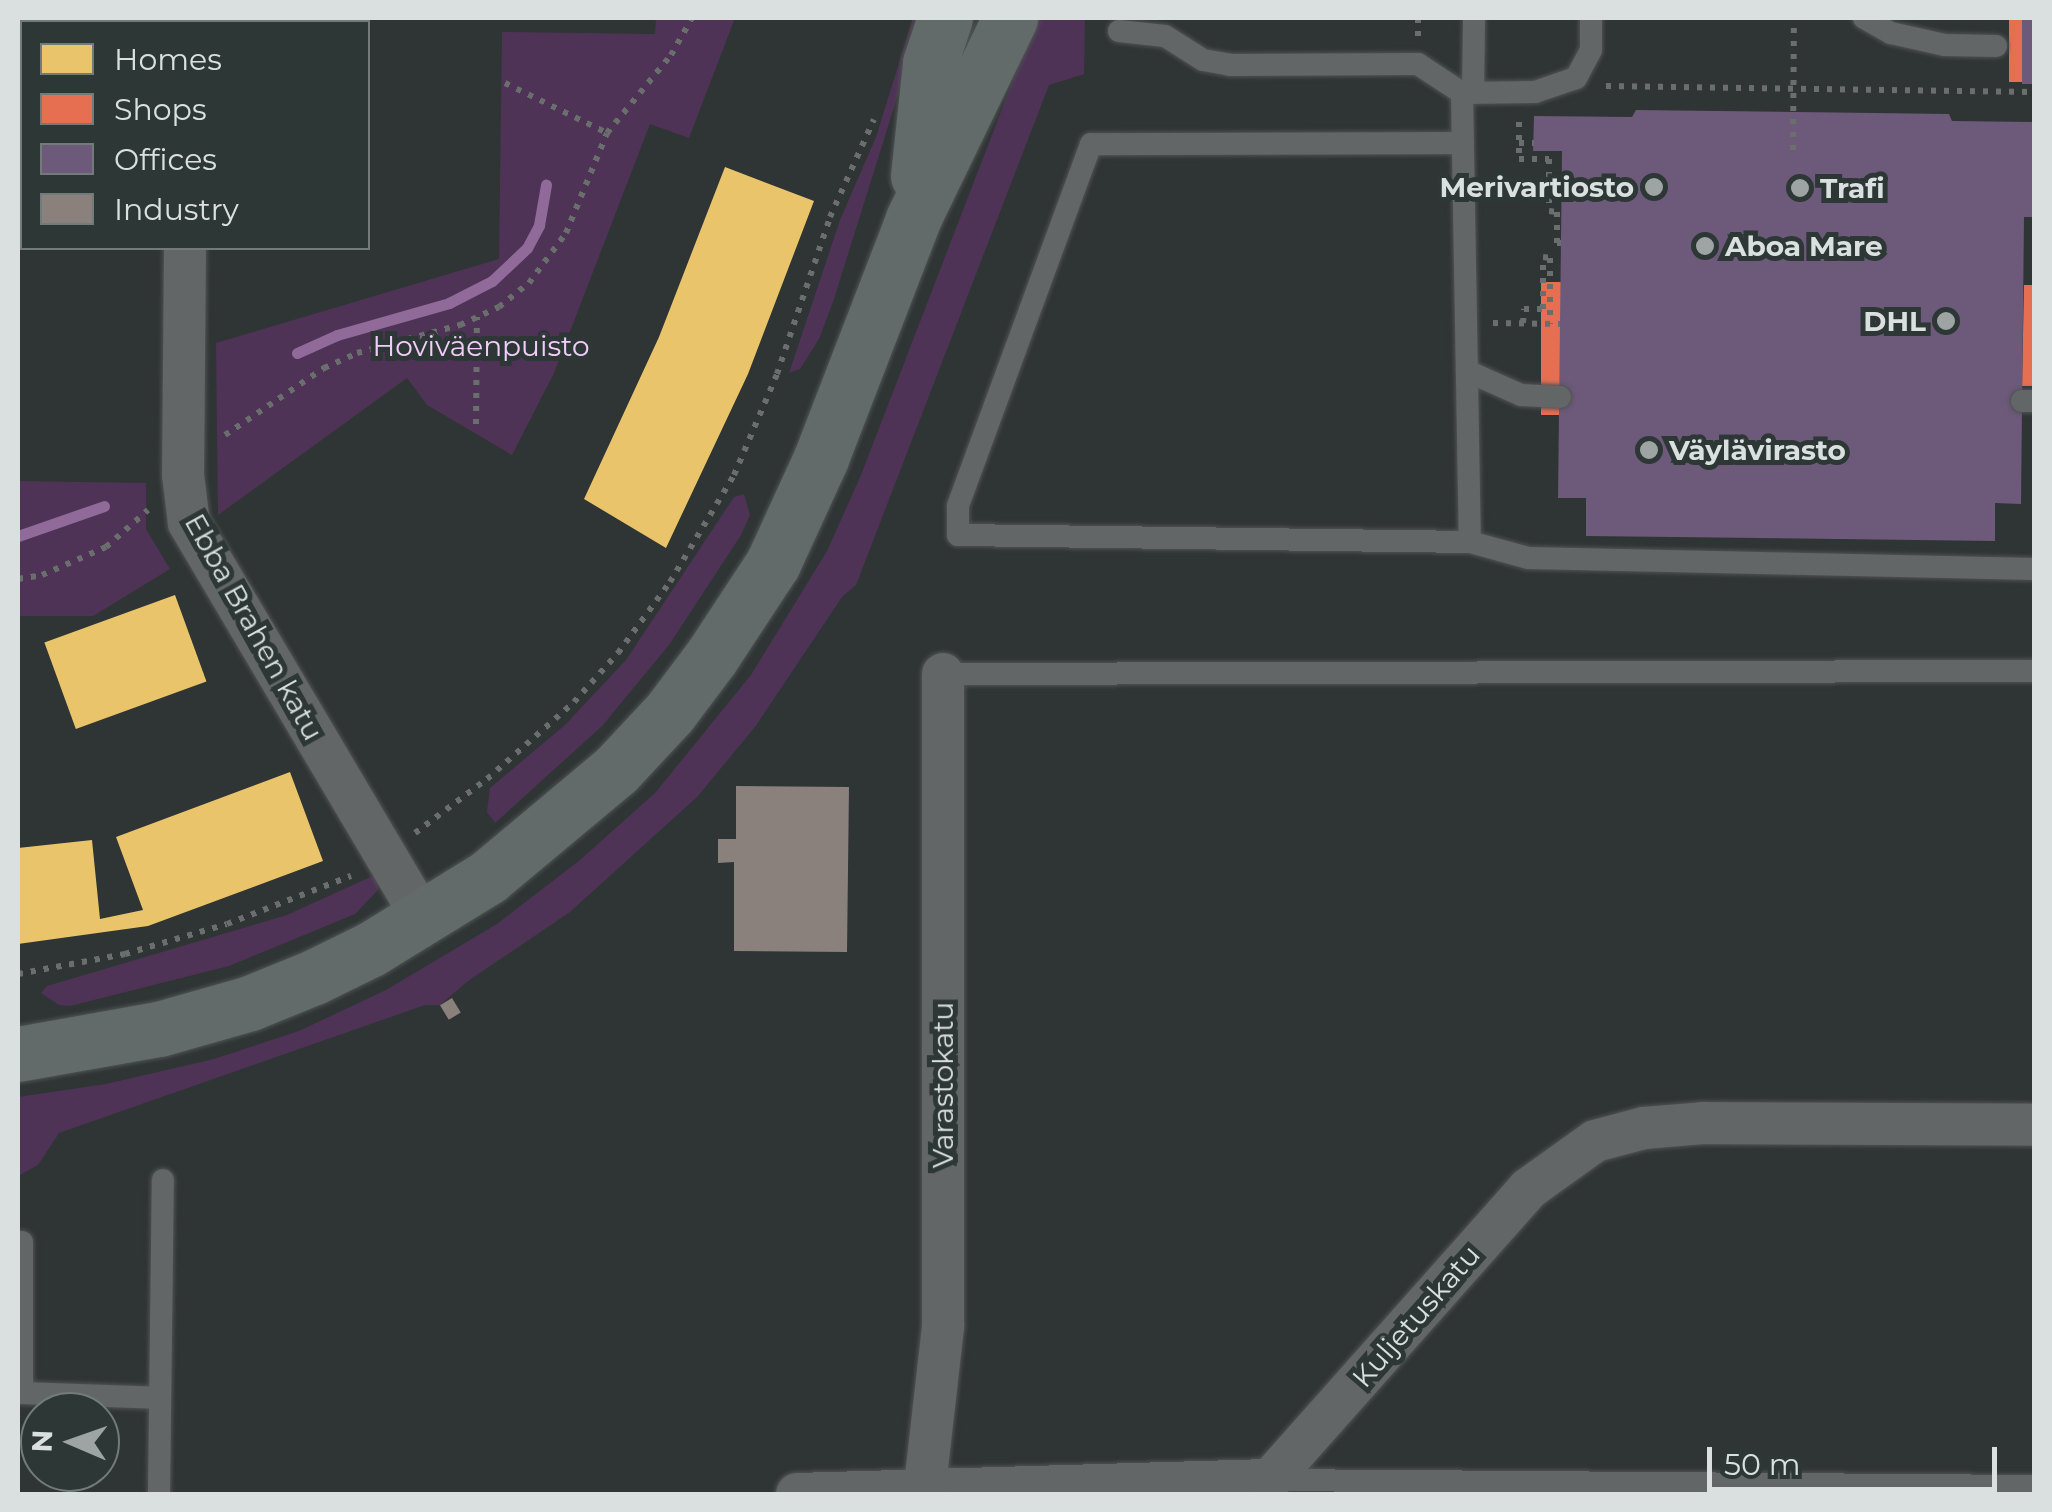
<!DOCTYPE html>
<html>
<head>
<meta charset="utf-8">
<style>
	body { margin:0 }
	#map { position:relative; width:2052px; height:1512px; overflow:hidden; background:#2f3534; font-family:Montserrat,sans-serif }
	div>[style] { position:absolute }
	.green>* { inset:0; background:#4e3356 }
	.homes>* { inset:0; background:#e9c46a; transform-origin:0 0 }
	.shops>* { inset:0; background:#e76f51; transform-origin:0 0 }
	.offices>* { inset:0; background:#6d597a; transform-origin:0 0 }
	.industry>* { inset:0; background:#8a817c; transform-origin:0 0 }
	.stream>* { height:11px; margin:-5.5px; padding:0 5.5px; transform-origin:5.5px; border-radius:5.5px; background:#906b9a }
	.path>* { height:6px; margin-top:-3px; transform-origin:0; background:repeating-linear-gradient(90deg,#6a6f6e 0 5px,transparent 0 13px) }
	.roads { filter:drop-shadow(0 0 2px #4e5352) drop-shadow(0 0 2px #4e5352) }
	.service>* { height:22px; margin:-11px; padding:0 11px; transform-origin:11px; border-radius:11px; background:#636666 }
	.minor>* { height:42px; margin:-21px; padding:0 21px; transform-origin:21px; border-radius:21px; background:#636666 }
	.primary>* { height:55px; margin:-27.5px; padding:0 27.5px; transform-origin:27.5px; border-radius:27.5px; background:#626b6a }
	.dots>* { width:28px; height:28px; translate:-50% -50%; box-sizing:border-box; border:5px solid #2d3735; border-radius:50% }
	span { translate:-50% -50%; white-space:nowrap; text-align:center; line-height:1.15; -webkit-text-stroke:10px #2d3735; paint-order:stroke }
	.poi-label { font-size:28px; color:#dae0df; font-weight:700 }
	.right { translate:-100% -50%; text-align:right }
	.left { translate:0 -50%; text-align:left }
	.park-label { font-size:28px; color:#f2cdfa }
	.street-label { font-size:28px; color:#dae0df }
	.frame { position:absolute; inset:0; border:20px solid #dae0df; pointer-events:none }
	.legend { position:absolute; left:20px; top:20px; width:350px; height:230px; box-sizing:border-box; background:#2d3735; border:2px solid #727b79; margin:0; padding:12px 18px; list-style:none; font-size:30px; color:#dae0df }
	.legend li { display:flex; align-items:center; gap:20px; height:50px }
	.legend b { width:50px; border:2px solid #727b79 }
	.north { position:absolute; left:20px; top:1392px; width:100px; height:100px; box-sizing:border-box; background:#2d3735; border:2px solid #727b79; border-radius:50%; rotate:272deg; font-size:28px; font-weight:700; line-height:40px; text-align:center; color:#dae0df }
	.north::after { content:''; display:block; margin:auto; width:35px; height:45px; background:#9ea4a3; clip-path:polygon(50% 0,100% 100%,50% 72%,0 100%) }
	.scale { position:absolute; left:1707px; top:1447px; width:290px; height:45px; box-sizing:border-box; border:5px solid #dae0df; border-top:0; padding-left:12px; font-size:30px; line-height:35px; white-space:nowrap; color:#dae0df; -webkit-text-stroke:8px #2d3735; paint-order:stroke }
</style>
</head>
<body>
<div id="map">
	<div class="green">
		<i style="clip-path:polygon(656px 18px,735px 18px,689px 138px,650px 124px,554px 373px,512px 455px,427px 405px,407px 378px,218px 515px,216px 343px,499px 259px,502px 32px,655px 34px)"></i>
		<i style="clip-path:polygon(913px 18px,922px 18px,834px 299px,819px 339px,800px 369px,789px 373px,840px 220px,876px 137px)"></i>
		<i style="clip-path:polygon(1037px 18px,1085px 18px,1084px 74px,1049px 85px,856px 585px,842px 597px,755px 727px,697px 797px,570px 912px,468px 981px,440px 1005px,425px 1005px,59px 1133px,38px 1165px,18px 1176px,18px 1097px,106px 1084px,214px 1059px,299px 1031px,386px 990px,497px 924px,580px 860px,655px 793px,751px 675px,827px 551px,861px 475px)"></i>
		<i style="clip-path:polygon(18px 481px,146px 483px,146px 529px,170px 569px,93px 616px,18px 616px)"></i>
		<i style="clip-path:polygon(744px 494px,750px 515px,741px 535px,669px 645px,602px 726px,495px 823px,487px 812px,490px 788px,565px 725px,626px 660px,734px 497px)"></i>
		<i style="clip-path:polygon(377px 874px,378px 890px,355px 914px,229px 966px,70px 1006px,59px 1005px,41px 993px,47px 986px,287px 915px)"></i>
	</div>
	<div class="homes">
		<i style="clip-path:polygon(725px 167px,814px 201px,748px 374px,666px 548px,584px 499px,659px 337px)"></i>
		<i style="left:175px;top:595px;width:92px;height:139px;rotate:70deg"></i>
		<i style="clip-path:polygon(290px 772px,323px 861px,148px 926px,18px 944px,18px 848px,92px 840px,100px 919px,143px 910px,116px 837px)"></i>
	</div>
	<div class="shops">
		<i style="left:2009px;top:18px;width:13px;height:64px"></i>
		<i style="left:1541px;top:282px;width:20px;height:133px"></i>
		<i style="clip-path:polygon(2024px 285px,2034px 285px,2034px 386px,2022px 386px)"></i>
	</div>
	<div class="offices">
		<i style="left:2022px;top:18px;width:12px;height:66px"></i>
		<i style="clip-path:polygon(1636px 110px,1949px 114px,1952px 121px,2034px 122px,2034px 217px,2024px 217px,2021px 504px,1995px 503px,1995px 541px,1586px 536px,1586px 498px,1558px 498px,1562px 151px,1533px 151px,1534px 116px,1632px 117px)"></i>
	</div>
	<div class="industry">
		<i style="clip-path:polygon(736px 786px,849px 787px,847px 952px,734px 951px,734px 862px,718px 863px,718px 839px,736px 839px)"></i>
		<i style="left:452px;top:998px;width:17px;height:14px;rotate:59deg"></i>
	</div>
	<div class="stream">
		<i style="left:297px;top:353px;width:44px;rotate:-24.2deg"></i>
		<i style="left:337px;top:335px;width:116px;rotate:-15.9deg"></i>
		<i style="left:449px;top:303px;width:48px;rotate:-27.1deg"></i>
		<i style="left:492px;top:281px;width:48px;rotate:-43.3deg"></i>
		<i style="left:527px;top:248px;width:26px;rotate:-62deg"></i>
		<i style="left:539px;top:225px;width:41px;rotate:-80.1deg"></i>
		<i style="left:18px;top:536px;width:91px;rotate:-19.2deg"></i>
	</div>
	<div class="path">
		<i style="left:183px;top:18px;width:4px;rotate:90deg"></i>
		<i style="left:1418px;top:18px;width:18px;rotate:90deg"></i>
		<i style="left:505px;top:83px;width:114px;rotate:26.1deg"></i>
		<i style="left:1606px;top:86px;width:428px;rotate:0.8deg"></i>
		<i style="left:1519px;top:122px;width:37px;rotate:90deg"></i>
		<i style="left:1519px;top:159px;width:30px"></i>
		<i style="left:1549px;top:159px;width:52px;rotate:90deg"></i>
		<i style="left:1549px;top:211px;width:8px;rotate:7deg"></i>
		<i style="left:1557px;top:212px;width:31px;rotate:90deg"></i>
		<i style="left:1557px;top:243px;width:4px"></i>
		<i style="left:1519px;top:143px;width:15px"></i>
		<i style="left:1793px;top:150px;width:132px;rotate:-89.6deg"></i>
		<i style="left:1493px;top:323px;width:67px;rotate:0.9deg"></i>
		<i style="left:1523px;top:323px;width:14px;rotate:-86deg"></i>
		<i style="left:1524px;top:309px;width:19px"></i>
		<i style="left:1543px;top:309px;width:52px;rotate:-90deg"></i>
		<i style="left:1543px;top:257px;width:7px;rotate:8deg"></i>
		<i style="left:1550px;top:258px;width:66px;rotate:90deg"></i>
		<i style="left:476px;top:424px;width:107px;rotate:-89.5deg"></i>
		<i style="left:225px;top:435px;width:120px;rotate:-34.1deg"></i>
		<i style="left:324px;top:368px;width:36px;rotate:-24deg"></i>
		<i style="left:357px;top:353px;width:107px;rotate:-15.2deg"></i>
		<i style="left:460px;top:325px;width:43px;rotate:-24.8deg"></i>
		<i style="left:499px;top:307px;width:38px;rotate:-39deg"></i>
		<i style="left:529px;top:283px;width:62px;rotate:-53.5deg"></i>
		<i style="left:566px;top:233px;width:108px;rotate:-67.7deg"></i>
		<i style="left:607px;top:133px;width:101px;rotate:-50.6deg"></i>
		<i style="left:671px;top:55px;width:43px;rotate:-60.4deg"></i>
		<i style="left:18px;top:579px;width:24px;rotate:-9deg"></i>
		<i style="left:42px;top:575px;width:70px;rotate:-23.6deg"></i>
		<i style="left:106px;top:547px;width:56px;rotate:-41.4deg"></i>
		<i style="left:415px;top:833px;width:90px;rotate:-36.9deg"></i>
		<i style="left:487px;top:779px;width:116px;rotate:-41.5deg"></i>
		<i style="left:574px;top:702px;width:66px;rotate:-48.1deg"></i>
		<i style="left:618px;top:653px;width:88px;rotate:-53.8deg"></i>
		<i style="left:670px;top:582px;width:125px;rotate:-59.1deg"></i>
		<i style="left:734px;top:475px;width:110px;rotate:-66.9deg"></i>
		<i style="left:777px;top:374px;width:166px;rotate:-71.3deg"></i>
		<i style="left:830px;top:217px;width:107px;rotate:-65.8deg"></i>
		<i style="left:18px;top:974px;width:109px;rotate:-10.6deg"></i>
		<i style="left:125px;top:954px;width:106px;rotate:-16.4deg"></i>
		<i style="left:227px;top:924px;width:133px;rotate:-21.2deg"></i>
	</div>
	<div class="roads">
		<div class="service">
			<i style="left:1591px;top:18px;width:32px;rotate:90deg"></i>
			<i style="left:1591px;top:50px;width:32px;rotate:118deg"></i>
			<i style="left:1576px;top:78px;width:43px;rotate:161.1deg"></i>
			<i style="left:1535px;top:92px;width:73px;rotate:179.2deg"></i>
			<i style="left:1462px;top:93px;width:449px;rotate:89deg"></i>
			<i style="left:1470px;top:542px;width:60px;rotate:15.4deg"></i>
			<i style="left:1528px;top:558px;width:506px;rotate:1.25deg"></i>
			<i style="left:1864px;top:18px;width:31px;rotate:29deg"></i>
			<i style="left:1891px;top:33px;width:55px;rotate:12.5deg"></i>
			<i style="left:1945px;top:45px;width:51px;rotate:1.1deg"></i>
			<i style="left:1119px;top:31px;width:46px;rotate:6.2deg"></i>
			<i style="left:1165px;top:36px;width:45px;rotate:32.3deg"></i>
			<i style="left:1203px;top:60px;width:27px;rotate:10deg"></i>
			<i style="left:1230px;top:65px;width:188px;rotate:-0.3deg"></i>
			<i style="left:1418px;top:64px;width:53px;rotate:33.4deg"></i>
			<i style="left:1473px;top:93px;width:75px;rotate:-89.2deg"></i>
			<i style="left:1463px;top:143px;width:372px;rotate:179.8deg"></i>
			<i style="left:1091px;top:144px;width:386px;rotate:110.2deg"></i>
			<i style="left:958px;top:506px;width:29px;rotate:90deg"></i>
			<i style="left:958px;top:535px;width:512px;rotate:0.78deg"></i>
			<i style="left:1467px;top:371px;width:59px;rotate:24deg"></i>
			<i style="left:1521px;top:395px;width:39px;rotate:3deg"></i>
			<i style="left:2022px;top:401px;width:12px"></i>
			<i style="left:943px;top:674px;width:1091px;rotate:-0.16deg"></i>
			<i style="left:18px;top:1393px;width:142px;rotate:2deg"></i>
			<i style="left:22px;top:1393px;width:151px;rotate:-90deg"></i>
			<i style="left:1270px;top:1480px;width:764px;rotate:0.45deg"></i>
			<i style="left:159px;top:1494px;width:314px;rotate:-89.3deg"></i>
		</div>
		<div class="minor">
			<i style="left:18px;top:55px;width:4px"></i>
			<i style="left:185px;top:248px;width:227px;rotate:90.5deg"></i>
			<i style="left:183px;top:475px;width:48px;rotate:82.9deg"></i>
			<i style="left:189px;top:523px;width:460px;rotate:59.4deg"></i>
			<i style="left:797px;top:1494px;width:473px;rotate:-1.7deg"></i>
			<i style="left:1270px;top:1480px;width:389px;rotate:-48.4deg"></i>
			<i style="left:1528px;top:1189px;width:82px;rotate:-35.6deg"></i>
			<i style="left:1595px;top:1141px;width:51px;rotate:-14.9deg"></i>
			<i style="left:1644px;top:1128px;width:59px;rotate:-4.8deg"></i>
			<i style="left:1703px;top:1123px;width:331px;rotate:0.3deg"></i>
			<i style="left:924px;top:1494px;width:169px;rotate:-83.5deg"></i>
			<i style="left:943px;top:1326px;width:652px;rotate:-90deg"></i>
		</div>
		<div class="primary">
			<i style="left:918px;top:176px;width:114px;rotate:-83.9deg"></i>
			<i style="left:930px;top:63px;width:47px;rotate:-71.6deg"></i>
			<i style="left:18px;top:1054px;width:143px;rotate:-10.1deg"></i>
			<i style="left:159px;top:1029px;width:95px;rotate:-15.9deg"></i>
			<i style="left:250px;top:1003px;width:69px;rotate:-22.1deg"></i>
			<i style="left:314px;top:977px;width:64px;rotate:-26.2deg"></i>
			<i style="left:371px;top:949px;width:137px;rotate:-31.6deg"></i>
			<i style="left:488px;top:877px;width:167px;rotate:-39.9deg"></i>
			<i style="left:616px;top:770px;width:79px;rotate:-47deg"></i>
			<i style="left:670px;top:712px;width:70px;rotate:-53.1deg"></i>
			<i style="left:712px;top:656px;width:111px;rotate:-56.7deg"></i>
			<i style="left:773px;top:563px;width:115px;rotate:-65.4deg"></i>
			<i style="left:821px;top:458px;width:256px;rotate:-68.9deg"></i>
			<i style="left:913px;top:219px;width:223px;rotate:-64.2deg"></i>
		</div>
	</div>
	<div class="dots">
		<i style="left:1654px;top:187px;background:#9ea4a3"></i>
		<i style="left:1800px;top:188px;background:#9ea4a3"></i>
		<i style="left:1705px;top:246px;background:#9ea4a3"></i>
		<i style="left:1946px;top:321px;background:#9ea4a3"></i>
		<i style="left:1649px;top:450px;background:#9ea4a3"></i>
	</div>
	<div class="poi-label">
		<span class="right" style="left:1634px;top:187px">Merivartiosto</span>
		<span class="left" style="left:1820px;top:188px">Trafi</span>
		<span class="left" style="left:1725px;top:246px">Aboa Mare</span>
		<span class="right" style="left:1926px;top:321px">DHL</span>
		<span class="left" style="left:1669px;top:450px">Väylävirasto</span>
	</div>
	<div class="park-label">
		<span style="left:481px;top:346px">Hoviväenpuisto</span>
	</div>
	<div class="street-label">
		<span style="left:254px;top:627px;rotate:61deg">Ebba Brahen katu</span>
		<span style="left:943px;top:1085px;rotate:-90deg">Varastokatu</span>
		<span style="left:1416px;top:1316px;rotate:-49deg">Kuljetuskatu</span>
	</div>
	<div class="frame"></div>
	<ul class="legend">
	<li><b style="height:28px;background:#e9c46a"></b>Homes</li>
	<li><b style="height:28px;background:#e76f51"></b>Shops</li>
	<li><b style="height:28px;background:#6d597a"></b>Offices</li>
	<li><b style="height:28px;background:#8a817c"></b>Industry</li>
	</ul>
	<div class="north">N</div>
	<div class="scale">50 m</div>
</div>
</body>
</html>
